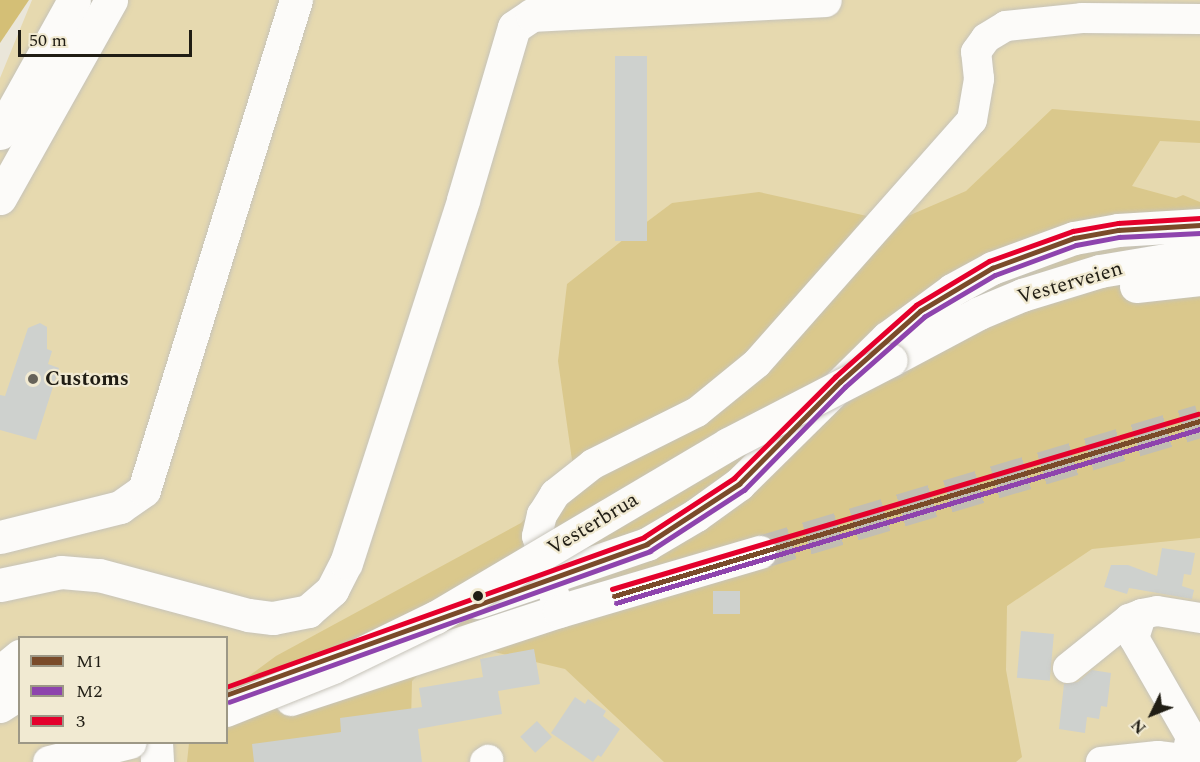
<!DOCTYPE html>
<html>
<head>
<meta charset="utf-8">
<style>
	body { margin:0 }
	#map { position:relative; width:1200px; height:762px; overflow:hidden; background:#eae6d9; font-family:Spectral,serif }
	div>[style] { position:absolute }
	.green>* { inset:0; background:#e6d9af }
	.forest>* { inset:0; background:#dac88c }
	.water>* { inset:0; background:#d4bf76 }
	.building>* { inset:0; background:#ced1ce; transform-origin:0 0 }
	.highway-tunnel>* { height:33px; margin-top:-16.5px; transform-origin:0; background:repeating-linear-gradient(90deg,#c2beb2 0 33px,transparent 0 49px) }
	.roads { filter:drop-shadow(0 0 2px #c6c3b9) drop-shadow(0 0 2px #c6c3b9) }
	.minor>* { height:30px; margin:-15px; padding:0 15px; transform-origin:15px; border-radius:15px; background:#fcfbf9 }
	.highway>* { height:33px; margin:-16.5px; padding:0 16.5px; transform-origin:16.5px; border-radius:16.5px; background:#fcfbf9 }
	.bridges { filter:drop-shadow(0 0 2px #c6c3b9) drop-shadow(0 0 2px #c6c3b9) }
	.highway-bridge>* { height:33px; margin:-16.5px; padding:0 16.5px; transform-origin:16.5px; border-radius:16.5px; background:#fcfbf9 }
	.bus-1>* { height:4.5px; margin:-2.25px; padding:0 2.25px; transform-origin:2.25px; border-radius:2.25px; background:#7a4b2a }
	.bus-2>* { height:4.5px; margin:-2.25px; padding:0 2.25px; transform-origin:2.25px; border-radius:2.25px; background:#8e44ad }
	.bus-3>* { height:4.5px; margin:-2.25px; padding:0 2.25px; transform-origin:2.25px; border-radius:2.25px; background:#e4002b }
	.dots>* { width:16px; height:16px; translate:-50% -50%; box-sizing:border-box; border:3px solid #f1ead2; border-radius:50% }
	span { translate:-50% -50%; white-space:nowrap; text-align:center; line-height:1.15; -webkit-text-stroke:4.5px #f1ead2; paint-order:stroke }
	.street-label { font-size:21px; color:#201d14 }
	.poi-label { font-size:21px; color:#201d14; font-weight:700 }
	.left { translate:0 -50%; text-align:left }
	.legend { position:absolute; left:18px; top:636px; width:210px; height:108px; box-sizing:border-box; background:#f1ead2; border:2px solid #9d9886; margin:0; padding:8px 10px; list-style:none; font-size:18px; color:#201d14 }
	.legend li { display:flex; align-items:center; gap:12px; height:30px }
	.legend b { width:30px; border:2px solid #9d9886 }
	.north { position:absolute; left:1122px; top:684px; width:60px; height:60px; -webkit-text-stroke:4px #f1ead2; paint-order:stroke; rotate:227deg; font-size:16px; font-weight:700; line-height:24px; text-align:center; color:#201d14 }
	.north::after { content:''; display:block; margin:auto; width:21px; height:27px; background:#201d14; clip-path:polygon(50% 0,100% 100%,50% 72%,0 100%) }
	.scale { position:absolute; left:18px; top:30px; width:174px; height:27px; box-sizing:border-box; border:3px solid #201d14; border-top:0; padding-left:8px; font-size:18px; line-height:21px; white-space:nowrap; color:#201d14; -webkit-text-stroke:4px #f1ead2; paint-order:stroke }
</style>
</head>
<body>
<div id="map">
	<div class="green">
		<i style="clip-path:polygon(evenodd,32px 0,1200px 0,1200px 762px,0 762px,0 78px,32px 0,20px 638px,226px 638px,226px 742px,20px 742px,20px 638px)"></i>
	</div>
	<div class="forest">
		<i style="clip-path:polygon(1052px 109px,1200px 121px,1200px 143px,1160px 141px,1132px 186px,1176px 198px,1183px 195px,1200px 202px,1200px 538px,1092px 549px,1007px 606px,1006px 670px,1022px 757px,1016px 762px,664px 762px,565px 669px,452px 642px,412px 681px,410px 762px,187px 762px,189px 743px,226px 742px,227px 692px,276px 656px,521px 523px,573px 467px,558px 361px,567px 284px,628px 236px,672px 203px,759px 192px,894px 222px,966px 191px)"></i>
	</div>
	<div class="water">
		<i style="clip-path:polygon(0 0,29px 0,0 43px)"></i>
	</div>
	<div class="building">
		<i style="left:615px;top:56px;width:32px;height:185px"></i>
		<i style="clip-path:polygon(40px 323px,47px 327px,47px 349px,52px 351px,48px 364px,59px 368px,36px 440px,0 430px,0 395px,5px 396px,28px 328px)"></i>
		<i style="clip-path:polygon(1162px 548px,1195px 553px,1191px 575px,1184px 574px,1182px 586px,1194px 590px,1192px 599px,1129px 588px,1127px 594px,1104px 587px,1111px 565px,1128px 565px,1157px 576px)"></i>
		<i style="left:713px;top:591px;width:27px;height:23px"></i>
		<i style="left:1021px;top:631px;width:33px;height:47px;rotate:5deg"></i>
		<i style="clip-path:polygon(534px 649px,540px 684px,498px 691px,502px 714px,418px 729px,422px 762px,254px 762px,252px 744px,341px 732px,340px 718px,422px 707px,419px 688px,483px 677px,480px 659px)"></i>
		<i style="clip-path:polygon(1092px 670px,1111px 673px,1107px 707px,1101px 706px,1099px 719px,1087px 717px,1085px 733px,1059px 729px,1064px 684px,1078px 682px)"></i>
		<i style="clip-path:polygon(575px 697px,585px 704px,588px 699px,606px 711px,603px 716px,620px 729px,601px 757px,598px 755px,593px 762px,551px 733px)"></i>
		<i style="left:537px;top:721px;width:22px;height:23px;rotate:47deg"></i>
	</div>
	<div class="highway-tunnel">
		<i style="left:760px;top:552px;width:459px;rotate:-16.6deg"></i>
	</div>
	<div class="roads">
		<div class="minor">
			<i style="left:559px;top:611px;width:78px;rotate:-106.3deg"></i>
			<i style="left:537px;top:536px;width:22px;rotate:-77deg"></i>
			<i style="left:542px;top:515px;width:25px;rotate:-58deg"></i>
			<i style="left:555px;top:494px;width:48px;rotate:-38.3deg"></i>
			<i style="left:593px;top:464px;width:116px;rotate:-26.6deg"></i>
			<i style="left:697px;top:412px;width:77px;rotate:-39.2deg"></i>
			<i style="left:757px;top:363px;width:324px;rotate:-48.5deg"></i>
			<i style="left:972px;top:120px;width:42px;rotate:-80.3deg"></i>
			<i style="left:979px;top:79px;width:27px;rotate:-96deg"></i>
			<i style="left:976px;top:52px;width:17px;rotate:-54deg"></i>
			<i style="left:986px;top:38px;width:23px;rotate:-31deg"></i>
			<i style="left:1006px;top:26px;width:76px;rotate:-6deg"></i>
			<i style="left:1082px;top:18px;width:118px;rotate:0.5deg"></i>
			<i style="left:1068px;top:668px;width:78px;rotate:-38.8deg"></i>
			<i style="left:1129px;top:619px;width:14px;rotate:-21deg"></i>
			<i style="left:1186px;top:758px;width:22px;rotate:-77deg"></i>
			<i style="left:1191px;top:737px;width:114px;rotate:-119.9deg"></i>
			<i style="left:1134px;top:638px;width:25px;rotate:-72deg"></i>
			<i style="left:1142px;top:614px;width:15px;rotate:-11deg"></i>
			<i style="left:1157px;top:611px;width:44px;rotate:9.2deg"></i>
			<i style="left:485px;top:762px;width:4px;rotate:-34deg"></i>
			<i style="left:1101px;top:762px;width:57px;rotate:-6deg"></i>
			<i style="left:1158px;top:756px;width:42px;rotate:6.8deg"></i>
		</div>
		<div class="highway">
			<i style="left:0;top:133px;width:152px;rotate:-60.9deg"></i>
			<i style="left:0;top:198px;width:227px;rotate:-60.7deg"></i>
			<i style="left:1136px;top:286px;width:64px;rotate:-6.2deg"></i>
			<i style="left:891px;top:360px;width:100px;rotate:-28.1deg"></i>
			<i style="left:979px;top:313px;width:47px;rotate:-22.7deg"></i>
			<i style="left:1022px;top:295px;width:82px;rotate:-17.1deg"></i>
			<i style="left:1100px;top:271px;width:101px;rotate:-9.6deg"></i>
			<i style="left:0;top:537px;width:124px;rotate:-14deg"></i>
			<i style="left:120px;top:507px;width:29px;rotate:-35deg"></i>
			<i style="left:144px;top:490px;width:513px;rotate:-72.77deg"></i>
			<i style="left:0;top:585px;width:62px;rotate:-12deg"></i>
			<i style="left:61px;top:572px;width:38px;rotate:5deg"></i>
			<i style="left:99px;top:575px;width:154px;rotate:15deg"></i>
			<i style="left:248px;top:615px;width:25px;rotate:7deg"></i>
			<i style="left:273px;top:618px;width:36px;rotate:-11deg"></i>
			<i style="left:308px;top:611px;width:32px;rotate:-41deg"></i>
			<i style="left:332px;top:590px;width:30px;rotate:-63deg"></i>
			<i style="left:346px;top:563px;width:381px;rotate:-72.1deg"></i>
			<i style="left:463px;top:200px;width:180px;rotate:-73.6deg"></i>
			<i style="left:514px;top:27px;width:22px;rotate:-34deg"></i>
			<i style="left:532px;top:15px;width:293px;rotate:-2.9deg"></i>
			<i style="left:477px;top:602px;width:180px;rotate:-18.8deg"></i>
			<i style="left:647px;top:544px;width:57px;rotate:-30.6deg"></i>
			<i style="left:696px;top:515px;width:53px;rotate:-35.8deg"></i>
			<i style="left:739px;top:484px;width:208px;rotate:-44.6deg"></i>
			<i style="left:887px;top:338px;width:81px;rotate:-36.4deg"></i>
			<i style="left:952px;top:290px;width:46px;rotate:-28.8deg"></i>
			<i style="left:992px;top:268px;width:87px;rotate:-20.1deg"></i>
			<i style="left:1074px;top:238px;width:45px;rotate:-10.3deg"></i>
			<i style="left:1118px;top:230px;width:82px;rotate:-3.5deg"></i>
			<i style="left:0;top:672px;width:26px;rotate:-39deg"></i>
			<i style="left:291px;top:699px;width:282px;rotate:-18.2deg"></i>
			<i style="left:559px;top:611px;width:209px;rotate:-16.4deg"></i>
			<i style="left:0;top:706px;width:24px;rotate:-33deg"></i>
			<i style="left:156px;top:742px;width:20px;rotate:87deg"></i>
		</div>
	</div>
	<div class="bridges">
		<div class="highway-bridge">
			<i style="left:226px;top:710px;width:115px;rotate:-21.9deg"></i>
			<i style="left:333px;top:667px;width:114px;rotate:-25.9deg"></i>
			<i style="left:436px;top:617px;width:339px;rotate:-30.6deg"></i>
			<i style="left:728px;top:444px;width:183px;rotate:-27.3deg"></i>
			<i style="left:49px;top:762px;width:83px;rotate:-13.9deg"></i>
		</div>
	</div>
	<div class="bus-1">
		<i style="left:614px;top:596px;width:612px;rotate:-16.63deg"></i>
		<i style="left:226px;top:695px;width:447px;rotate:-19.7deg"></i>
		<i style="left:647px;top:544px;width:110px;rotate:-33.1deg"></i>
		<i style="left:739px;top:484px;width:144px;rotate:-45.3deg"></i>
		<i style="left:840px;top:382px;width:107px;rotate:-41.6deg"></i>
		<i style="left:920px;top:311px;width:84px;rotate:-30.8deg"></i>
		<i style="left:992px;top:268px;width:87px;rotate:-20.1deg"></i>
		<i style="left:1074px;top:238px;width:45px;rotate:-10.3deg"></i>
		<i style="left:1118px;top:230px;width:82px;rotate:-3.5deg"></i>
	</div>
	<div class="bus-2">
		<i style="left:616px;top:603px;width:609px;rotate:-16.59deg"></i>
		<i style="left:229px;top:702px;width:447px;rotate:-19.7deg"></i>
		<i style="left:650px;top:551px;width:112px;rotate:-33deg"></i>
		<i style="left:744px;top:490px;width:144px;rotate:-45.6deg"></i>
		<i style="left:845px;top:387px;width:106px;rotate:-41.5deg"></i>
		<i style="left:924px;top:317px;width:82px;rotate:-30.6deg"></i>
		<i style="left:995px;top:275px;width:86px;rotate:-20.3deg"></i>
		<i style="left:1076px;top:245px;width:44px;rotate:-10.5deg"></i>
		<i style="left:1119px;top:237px;width:81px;rotate:-2.8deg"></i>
	</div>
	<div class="bus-3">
		<i style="left:612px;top:589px;width:612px;rotate:-16.63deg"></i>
		<i style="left:226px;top:687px;width:444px;rotate:-19.7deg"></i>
		<i style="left:644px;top:537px;width:108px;rotate:-33.2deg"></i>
		<i style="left:734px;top:478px;width:143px;rotate:-45deg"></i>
		<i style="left:835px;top:377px;width:108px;rotate:-41.6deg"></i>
		<i style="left:916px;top:305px;width:85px;rotate:-31.1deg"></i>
		<i style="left:989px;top:261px;width:89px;rotate:-19.7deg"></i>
		<i style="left:1073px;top:231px;width:46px;rotate:-10.1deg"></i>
		<i style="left:1118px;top:223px;width:82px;rotate:-3.5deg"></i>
	</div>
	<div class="dots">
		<i style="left:33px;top:379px;background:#676359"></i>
		<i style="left:478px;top:596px;background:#201d14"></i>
	</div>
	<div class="street-label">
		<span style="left:1070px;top:283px;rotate:-16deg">Vesterveien</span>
		<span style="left:593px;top:524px;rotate:-31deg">Vesterbrua</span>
	</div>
	<div class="poi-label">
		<span class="left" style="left:45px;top:379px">Customs</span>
	</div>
	<ul class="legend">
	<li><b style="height:8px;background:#7a4b2a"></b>M1</li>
	<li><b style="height:8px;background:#8e44ad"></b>M2</li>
	<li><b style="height:8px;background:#e4002b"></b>3</li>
	</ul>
	<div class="north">N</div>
	<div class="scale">50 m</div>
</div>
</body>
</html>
